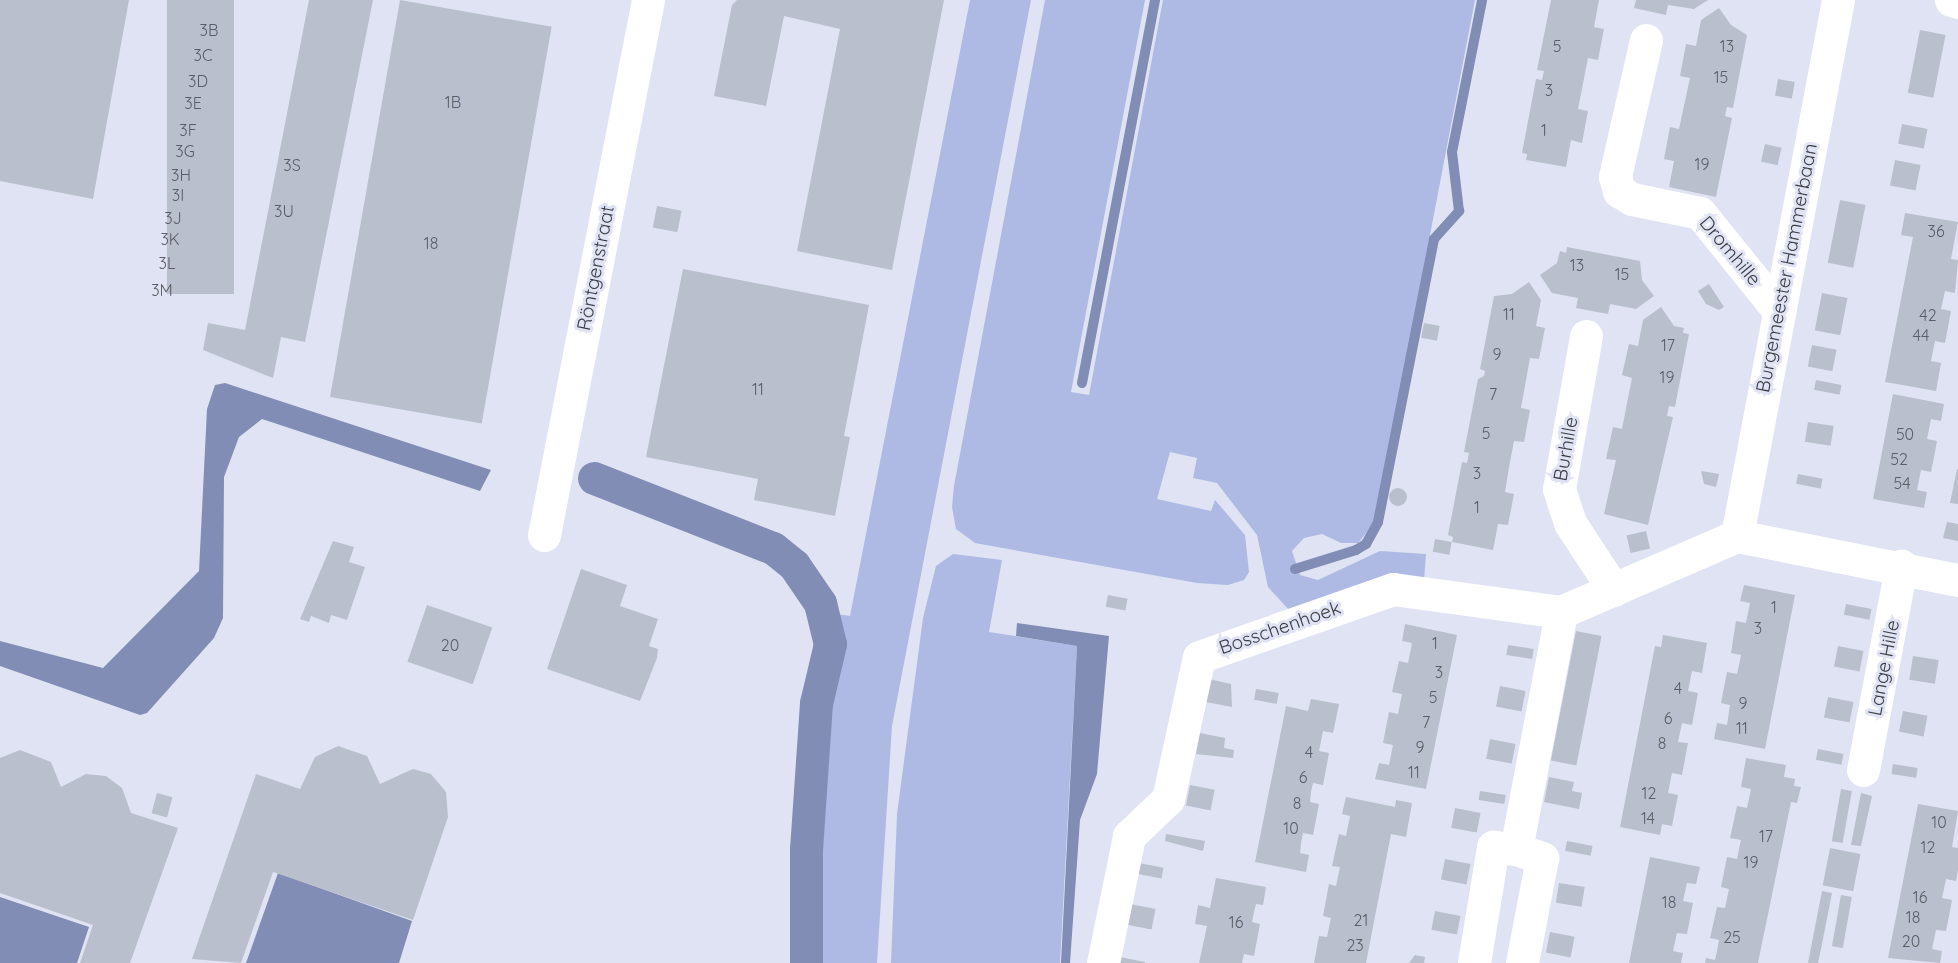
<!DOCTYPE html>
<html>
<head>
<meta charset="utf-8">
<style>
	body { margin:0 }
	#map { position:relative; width:1958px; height:963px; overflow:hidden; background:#dfe3f3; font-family:Quicksand,sans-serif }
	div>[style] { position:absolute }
	.green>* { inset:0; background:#aebae3 }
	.water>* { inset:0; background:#818db4 }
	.stream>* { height:10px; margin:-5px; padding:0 5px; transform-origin:5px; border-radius:5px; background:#818db4 }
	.canal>* { height:33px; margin:-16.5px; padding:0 16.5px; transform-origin:16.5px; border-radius:16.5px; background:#818db4 }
	.building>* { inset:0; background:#babfce; transform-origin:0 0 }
	.round { border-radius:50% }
	.minor>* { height:33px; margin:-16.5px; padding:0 16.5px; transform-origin:16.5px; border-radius:16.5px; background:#fff }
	span { translate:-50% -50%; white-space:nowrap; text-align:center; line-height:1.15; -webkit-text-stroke:6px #dfe3f3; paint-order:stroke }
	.number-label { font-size:16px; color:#5a5d65 }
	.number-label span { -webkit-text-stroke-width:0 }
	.street-label { font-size:19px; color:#3a3c42 }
</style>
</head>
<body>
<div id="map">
	<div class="green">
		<i style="clip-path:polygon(970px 0,1031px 0,892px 726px,877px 963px,817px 963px,827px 729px,838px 660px,837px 614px,850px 616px)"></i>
		<i style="clip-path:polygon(1045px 0,1145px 0,1071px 392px,1089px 395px,1163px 0,1475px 0,1375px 522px,1358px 543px,1341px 543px,1322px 534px,1304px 538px,1292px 551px,1300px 575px,1318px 580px,1380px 551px,1426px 554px,1424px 581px,1291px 612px,1268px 587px,1257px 535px,1217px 483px,1193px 478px,1197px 458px,1170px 452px,1157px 499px,1211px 511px,1215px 500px,1245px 535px,1249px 572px,1244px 580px,1228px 585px,1197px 583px,975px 543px,956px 529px,952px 507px,954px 486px)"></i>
		<i style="clip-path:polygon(953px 554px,1002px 560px,989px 632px,1077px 646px,1060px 963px,891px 963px,897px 814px,923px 618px,936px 566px)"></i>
	</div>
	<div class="water">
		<i style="clip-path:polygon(225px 383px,491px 470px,480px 491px,262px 419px,239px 437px,224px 477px,223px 618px,214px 638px,147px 713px,140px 715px,0 666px,0 641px,103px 668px,199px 571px,207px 409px,215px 385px)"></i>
		<i style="clip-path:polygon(1017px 623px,1109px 636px,1097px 774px,1080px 820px,1070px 963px,1061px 963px,1077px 646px,1016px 636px)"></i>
		<i style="clip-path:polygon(278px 873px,412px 921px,399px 963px,246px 963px)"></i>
		<i style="clip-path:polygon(0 897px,89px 927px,77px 963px,0 963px)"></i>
	</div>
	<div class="stream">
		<i style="left:1082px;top:383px;width:390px;rotate:-79.2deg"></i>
		<i style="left:1295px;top:569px;width:64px;rotate:-17.3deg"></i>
		<i style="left:1356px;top:550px;width:12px;rotate:-31deg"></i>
		<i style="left:1366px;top:544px;width:25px;rotate:-61deg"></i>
		<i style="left:1378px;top:522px;width:288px;rotate:-78.8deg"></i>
		<i style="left:1434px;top:239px;width:38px;rotate:-48deg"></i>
		<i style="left:1459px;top:211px;width:59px;rotate:-96.8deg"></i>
		<i style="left:1452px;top:152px;width:155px;rotate:-78.8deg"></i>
	</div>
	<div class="canal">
		<i style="left:594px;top:478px;width:192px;rotate:21.4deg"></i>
		<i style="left:773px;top:548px;width:27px;rotate:39deg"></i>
		<i style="left:794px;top:565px;width:46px;rotate:55.6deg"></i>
		<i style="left:820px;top:603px;width:42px;rotate:76.3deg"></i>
		<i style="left:830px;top:644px;width:61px;rotate:103.3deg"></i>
		<i style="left:816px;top:703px;width:146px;rotate:93.9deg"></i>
		<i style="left:806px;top:849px;width:114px;rotate:90deg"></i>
	</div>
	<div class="building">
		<i style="clip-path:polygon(0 0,129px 0,93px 199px,0 181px)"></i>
		<i style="left:167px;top:0;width:67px;height:294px"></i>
		<i style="clip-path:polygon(309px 0,373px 0,305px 342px,281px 337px,273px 378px,203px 350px,208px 323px,245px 330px)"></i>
		<i style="left:400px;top:0;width:154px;height:403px;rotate:10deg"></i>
		<i style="clip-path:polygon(737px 0,944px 0,892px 270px,797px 251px,840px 29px,784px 16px,766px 106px,714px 96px,732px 5px)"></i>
		<i style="clip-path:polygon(1551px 0,1599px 0,1594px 27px,1604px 29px,1598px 60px,1588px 58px,1578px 109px,1588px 111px,1582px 143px,1571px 140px,1566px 167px,1526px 160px,1527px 154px,1522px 153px,1536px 79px,1542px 80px,1544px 71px,1537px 70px)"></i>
		<i style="clip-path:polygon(1636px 0,1708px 0,1694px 9px,1668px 5px,1666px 15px,1634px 8px)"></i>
		<i style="clip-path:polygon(1719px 8px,1731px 25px,1747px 35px,1733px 108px,1727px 107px,1725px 116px,1732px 118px,1716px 197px,1669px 187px,1674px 161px,1664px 159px,1670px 127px,1679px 129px,1690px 78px,1680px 76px,1686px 44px,1696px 46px,1701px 20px)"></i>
		<i style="left:1920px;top:30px;width:26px;height:64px;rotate:11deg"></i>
		<i style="left:1778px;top:79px;width:17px;height:17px;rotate:10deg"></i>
		<i style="left:1902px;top:124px;width:26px;height:20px;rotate:11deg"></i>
		<i style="left:1765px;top:144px;width:17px;height:18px;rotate:13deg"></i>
		<i style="left:1895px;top:160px;width:26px;height:26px;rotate:11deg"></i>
		<i style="left:1840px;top:200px;width:26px;height:64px;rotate:11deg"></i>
		<i style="left:657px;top:206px;width:25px;height:22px;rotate:11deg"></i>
		<i style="clip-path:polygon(1905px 213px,1958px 222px,1951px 259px,1958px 260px,1955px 293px,1945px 291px,1941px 309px,1951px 311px,1945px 343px,1935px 341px,1931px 361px,1941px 363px,1936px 391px,1885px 382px,1913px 237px,1901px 235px)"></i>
		<i style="clip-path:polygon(1567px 247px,1640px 261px,1642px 280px,1654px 296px,1636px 309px,1610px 304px,1608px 314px,1576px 308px,1578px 298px,1552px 293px,1540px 275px,1557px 263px,1560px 251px,1566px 253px)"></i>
		<i style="clip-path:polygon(683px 269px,869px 305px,844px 436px,850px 437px,835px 516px,754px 500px,758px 479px,646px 457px)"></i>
		<i style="clip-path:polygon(1529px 282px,1541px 300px,1536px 326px,1545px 328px,1539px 359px,1530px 358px,1521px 408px,1530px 410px,1524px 442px,1514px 441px,1509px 467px,1505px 492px,1514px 494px,1508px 525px,1498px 524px,1493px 550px,1452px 542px,1453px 537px,1448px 535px,1462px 462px,1467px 463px,1469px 453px,1464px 452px,1478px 379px,1484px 376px,1485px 371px,1480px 369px,1494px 296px,1512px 294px)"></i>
		<i style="clip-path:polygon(1709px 284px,1724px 307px,1719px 310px,1706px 304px,1698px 291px)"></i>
		<i style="left:1822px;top:293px;width:26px;height:38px;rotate:11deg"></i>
		<i style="clip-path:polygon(1661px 307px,1674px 326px,1684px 328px,1683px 333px,1689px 334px,1675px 407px,1669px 406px,1667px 416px,1673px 417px,1648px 525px,1604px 514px,1616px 460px,1606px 459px,1613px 427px,1622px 429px,1627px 403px,1632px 378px,1622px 375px,1629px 344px,1638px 346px,1643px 320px)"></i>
		<i style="left:1424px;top:323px;width:16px;height:15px;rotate:11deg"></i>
		<i style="left:1812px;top:345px;width:25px;height:22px;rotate:11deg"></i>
		<i style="left:1816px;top:380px;width:26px;height:10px;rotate:11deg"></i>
		<i style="clip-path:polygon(1893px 394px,1944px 404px,1941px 421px,1931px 419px,1927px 439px,1937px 441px,1934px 457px,1931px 472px,1921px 470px,1917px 490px,1927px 492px,1924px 508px,1873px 499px)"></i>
		<i style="left:1808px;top:422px;width:26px;height:20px;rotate:9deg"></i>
		<i style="clip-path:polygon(1957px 469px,1958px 469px,1958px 504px,1950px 503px)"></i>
		<i style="clip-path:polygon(1701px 471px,1719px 474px,1716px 487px,1704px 484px)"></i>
		<i style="left:1798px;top:474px;width:25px;height:10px;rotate:11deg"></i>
		<i class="round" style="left:1389px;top:488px;width:18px;height:18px"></i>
		<i style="clip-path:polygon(1947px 522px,1958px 524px,1958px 541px,1943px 538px)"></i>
		<i style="left:1646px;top:531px;width:18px;height:20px;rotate:77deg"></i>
		<i style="left:1435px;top:539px;width:17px;height:13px;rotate:10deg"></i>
		<i style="clip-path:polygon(333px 541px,354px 547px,349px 562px,365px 567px,347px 620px,331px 615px,329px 623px,311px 616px,309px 622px,300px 619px)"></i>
		<i style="clip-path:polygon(581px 569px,627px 585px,620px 606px,658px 619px,649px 646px,658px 649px,657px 658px,640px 701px,547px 669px)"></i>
		<i style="clip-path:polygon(1744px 585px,1795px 595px,1765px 749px,1714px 739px,1717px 723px,1727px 725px,1730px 705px,1721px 703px,1727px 672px,1737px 674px,1739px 665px,1741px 655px,1731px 653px,1736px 621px,1746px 623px,1750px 603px,1740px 601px)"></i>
		<i style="left:1108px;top:595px;width:20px;height:12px;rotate:11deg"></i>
		<i style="left:1846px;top:604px;width:26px;height:11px;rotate:11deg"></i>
		<i style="left:427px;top:605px;width:69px;height:60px;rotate:19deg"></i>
		<i style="clip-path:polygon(1405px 624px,1457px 635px,1426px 789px,1375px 779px,1379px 763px,1389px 765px,1393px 745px,1383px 743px,1389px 712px,1398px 714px,1402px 694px,1392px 692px,1399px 661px,1408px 663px,1412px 643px,1402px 641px)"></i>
		<i style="left:1576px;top:631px;width:26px;height:132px;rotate:11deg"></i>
		<i style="clip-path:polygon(1663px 635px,1707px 643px,1702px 673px,1692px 671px,1688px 691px,1698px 693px,1692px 725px,1682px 723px,1678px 742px,1688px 743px,1682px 775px,1672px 773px,1668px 793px,1678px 795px,1672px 826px,1662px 824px,1660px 835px,1620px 827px,1655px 646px,1661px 647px)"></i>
		<i style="left:1508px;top:645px;width:26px;height:10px;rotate:9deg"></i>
		<i style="left:1838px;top:646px;width:26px;height:21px;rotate:11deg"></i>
		<i style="left:1913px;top:656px;width:26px;height:24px;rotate:9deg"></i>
		<i style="clip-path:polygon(1209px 679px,1231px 684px,1232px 707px,1206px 702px)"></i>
		<i style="left:1500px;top:686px;width:26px;height:21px;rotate:11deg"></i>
		<i style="left:1256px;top:689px;width:23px;height:11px;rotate:10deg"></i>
		<i style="left:1828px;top:697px;width:26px;height:21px;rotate:11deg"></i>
		<i style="clip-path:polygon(1311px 699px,1339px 704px,1333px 733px,1323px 731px,1319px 751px,1329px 753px,1323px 785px,1313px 783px,1311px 792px,1310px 802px,1319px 804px,1313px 835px,1303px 833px,1301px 843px,1300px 853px,1309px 855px,1306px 872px,1255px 862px,1286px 706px,1308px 711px)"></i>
		<i style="left:1903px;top:711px;width:25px;height:21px;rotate:11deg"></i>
		<i style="clip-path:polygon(1200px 733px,1225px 738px,1224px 748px,1234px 750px,1233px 758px,1196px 754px)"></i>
		<i style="left:1490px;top:739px;width:26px;height:20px;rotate:11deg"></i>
		<i style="clip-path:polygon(338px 746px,367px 756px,380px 784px,413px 769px,431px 774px,446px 792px,448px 817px,413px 920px,273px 872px,241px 963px,192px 959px,256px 774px,300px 789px,315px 757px)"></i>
		<i style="left:1818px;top:749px;width:26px;height:11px;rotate:11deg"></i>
		<i style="clip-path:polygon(20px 750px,51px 762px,61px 787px,86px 774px,106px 776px,122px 788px,131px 813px,178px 828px,130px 963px,80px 963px,93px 925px,0 893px,0 758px)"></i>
		<i style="clip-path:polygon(1746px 758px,1786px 765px,1784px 777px,1795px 779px,1794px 786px,1801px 787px,1797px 803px,1791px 802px,1758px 963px,1705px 963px,1706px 958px,1715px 960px,1717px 951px,1719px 940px,1710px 938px,1717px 907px,1725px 908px,1729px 889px,1721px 887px,1727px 857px,1737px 859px,1739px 849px,1741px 840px,1730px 838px,1737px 806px,1747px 808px,1751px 789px,1741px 787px)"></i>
		<i style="left:1893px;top:764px;width:25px;height:10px;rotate:9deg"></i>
		<i style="clip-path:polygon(1549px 777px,1574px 782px,1572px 791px,1582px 793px,1579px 809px,1544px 802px)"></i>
		<i style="left:1190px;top:785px;width:25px;height:21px;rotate:11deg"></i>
		<i style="left:1841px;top:789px;width:11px;height:53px;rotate:10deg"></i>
		<i style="left:1480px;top:791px;width:26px;height:9px;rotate:9deg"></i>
		<i style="left:157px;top:793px;width:16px;height:21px;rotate:15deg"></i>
		<i style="clip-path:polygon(1861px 793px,1872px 796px,1861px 846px,1851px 845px)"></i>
		<i style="clip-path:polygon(1346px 797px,1395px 807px,1396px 800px,1412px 803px,1406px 837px,1391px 834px,1366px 963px,1314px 963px,1319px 936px,1327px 937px,1331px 918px,1323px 916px,1329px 884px,1336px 886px,1340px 867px,1332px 866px,1339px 834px,1346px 836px,1350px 816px,1342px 814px)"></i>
		<i style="clip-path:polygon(1918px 804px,1958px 811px,1952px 847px,1958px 848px,1958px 870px,1956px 881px,1946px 879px,1942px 898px,1952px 900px,1949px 916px,1946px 931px,1936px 930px,1932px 949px,1942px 951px,1940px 963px,1888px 958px)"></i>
		<i style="left:1455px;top:808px;width:26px;height:20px;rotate:11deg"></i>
		<i style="clip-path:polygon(1166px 834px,1205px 841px,1203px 851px,1165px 841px)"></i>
		<i style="left:1567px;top:841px;width:26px;height:10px;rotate:11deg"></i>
		<i style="left:1830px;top:848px;width:31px;height:38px;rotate:11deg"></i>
		<i style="clip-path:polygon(1650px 857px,1700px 867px,1696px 884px,1687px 883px,1683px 901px,1693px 903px,1687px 934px,1677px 933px,1673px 951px,1683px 953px,1681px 963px,1629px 963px)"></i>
		<i style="left:1445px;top:859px;width:26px;height:21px;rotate:11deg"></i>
		<i style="left:1139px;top:863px;width:25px;height:11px;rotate:11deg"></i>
		<i style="clip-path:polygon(1216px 878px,1266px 887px,1263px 905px,1256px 904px,1254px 912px,1252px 922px,1260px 924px,1254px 956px,1244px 954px,1242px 963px,1199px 963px,1207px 926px,1195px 924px,1198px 905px,1210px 908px)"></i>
		<i style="left:1559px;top:883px;width:26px;height:20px;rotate:9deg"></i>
		<i style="clip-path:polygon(1822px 891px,1832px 893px,1822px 944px,1818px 963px,1808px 963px)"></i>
		<i style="left:1841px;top:895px;width:11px;height:52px;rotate:10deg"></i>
		<i style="left:1130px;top:904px;width:26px;height:21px;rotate:11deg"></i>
		<i style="left:1435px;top:911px;width:26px;height:19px;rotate:11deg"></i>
		<i style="left:1550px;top:932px;width:25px;height:21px;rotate:11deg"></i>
		<i style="clip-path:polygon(1415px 955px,1425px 957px,1424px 963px,1409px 963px)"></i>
		<i style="clip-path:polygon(1120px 957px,1145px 962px,1145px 963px,1119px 963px)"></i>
	</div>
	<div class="minor">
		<i style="left:1838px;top:0;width:545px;rotate:100.67deg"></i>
		<i style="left:1737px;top:536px;width:225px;rotate:11.3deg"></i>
		<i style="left:1951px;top:0;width:7px;rotate:16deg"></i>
		<i style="left:1646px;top:40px;width:140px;rotate:102.8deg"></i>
		<i style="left:1615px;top:177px;width:15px;rotate:74deg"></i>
		<i style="left:1619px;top:191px;width:15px;rotate:32deg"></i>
		<i style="left:1632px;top:199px;width:69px;rotate:11.6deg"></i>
		<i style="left:1700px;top:213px;width:126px;rotate:51.1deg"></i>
		<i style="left:1586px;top:336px;width:155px;rotate:100deg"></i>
		<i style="left:1559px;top:489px;width:36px;rotate:72deg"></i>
		<i style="left:1570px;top:523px;width:80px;rotate:56.7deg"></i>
		<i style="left:544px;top:535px;width:545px;rotate:-79deg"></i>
		<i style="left:1863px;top:770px;width:208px;rotate:-79.4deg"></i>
		<i style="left:1516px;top:849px;width:28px;rotate:19deg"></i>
		<i style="left:1542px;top:858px;width:107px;rotate:100.8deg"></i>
		<i style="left:1103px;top:963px;width:130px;rotate:-78.4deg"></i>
		<i style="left:1129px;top:836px;width:54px;rotate:-43.5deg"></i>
		<i style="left:1168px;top:799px;width:145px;rotate:-77.7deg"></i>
		<i style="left:1199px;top:657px;width:206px;rotate:-19.3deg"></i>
		<i style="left:1393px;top:589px;width:170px;rotate:7.8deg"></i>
		<i style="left:1474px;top:963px;width:118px;rotate:-80.7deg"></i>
		<i style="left:1493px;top:847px;width:23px;rotate:5deg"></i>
		<i style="left:1516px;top:849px;width:241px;rotate:-79.2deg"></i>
		<i style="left:1561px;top:612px;width:192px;rotate:-23.4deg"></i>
	</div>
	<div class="number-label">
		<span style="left:209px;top:30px">3B</span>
		<span style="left:1557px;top:46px">5</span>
		<span style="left:1727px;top:46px">13</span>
		<span style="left:203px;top:55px">3C</span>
		<span style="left:1721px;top:77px">15</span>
		<span style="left:198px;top:81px">3D</span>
		<span style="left:1549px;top:90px">3</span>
		<span style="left:453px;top:102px">1B</span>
		<span style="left:193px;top:103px">3E</span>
		<span style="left:188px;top:130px">3F</span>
		<span style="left:1544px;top:130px">1</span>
		<span style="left:185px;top:151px">3G</span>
		<span style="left:1702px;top:164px">19</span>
		<span style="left:292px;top:165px">3S</span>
		<span style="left:181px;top:175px">3H</span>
		<span style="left:178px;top:195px">3I</span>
		<span style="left:284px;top:211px">3U</span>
		<span style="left:173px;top:218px">3J</span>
		<span style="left:1936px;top:231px">36</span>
		<span style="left:170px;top:239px">3K</span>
		<span style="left:431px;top:243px">18</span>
		<span style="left:167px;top:263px">3L</span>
		<span style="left:1577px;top:265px">13</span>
		<span style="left:1622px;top:274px">15</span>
		<span style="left:162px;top:290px">3M</span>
		<span style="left:1509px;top:314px">11</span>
		<span style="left:1928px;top:315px">42</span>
		<span style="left:1921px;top:335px">44</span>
		<span style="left:1668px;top:345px">17</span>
		<span style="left:1497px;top:354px">9</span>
		<span style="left:1667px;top:377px">19</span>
		<span style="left:758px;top:389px">11</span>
		<span style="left:1493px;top:394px">7</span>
		<span style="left:1486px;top:433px">5</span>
		<span style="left:1905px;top:434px">50</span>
		<span style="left:1899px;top:459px">52</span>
		<span style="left:1477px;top:473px">3</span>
		<span style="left:1902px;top:483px">54</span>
		<span style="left:1477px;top:507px">1</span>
		<span style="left:1774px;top:607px">1</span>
		<span style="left:1758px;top:628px">3</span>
		<span style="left:1435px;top:643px">1</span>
		<span style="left:450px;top:645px">20</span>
		<span style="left:1439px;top:672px">3</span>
		<span style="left:1678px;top:688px">4</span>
		<span style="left:1433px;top:697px">5</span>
		<span style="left:1743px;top:703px">9</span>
		<span style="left:1668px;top:718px">6</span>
		<span style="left:1426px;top:722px">7</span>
		<span style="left:1742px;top:728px">11</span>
		<span style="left:1662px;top:743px">8</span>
		<span style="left:1420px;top:747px">9</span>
		<span style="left:1309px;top:752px">4</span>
		<span style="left:1414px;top:772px">11</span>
		<span style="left:1303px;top:777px">6</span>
		<span style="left:1649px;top:793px">12</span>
		<span style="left:1297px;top:803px">8</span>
		<span style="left:1648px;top:818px">14</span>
		<span style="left:1939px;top:822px">10</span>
		<span style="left:1291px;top:828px">10</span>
		<span style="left:1766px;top:836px">17</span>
		<span style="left:1928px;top:847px">12</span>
		<span style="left:1751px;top:862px">19</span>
		<span style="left:1920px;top:897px">16</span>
		<span style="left:1669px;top:902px">18</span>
		<span style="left:1913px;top:917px">18</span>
		<span style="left:1361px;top:920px">21</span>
		<span style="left:1236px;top:922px">16</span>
		<span style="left:1732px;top:937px">25</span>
		<span style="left:1911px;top:941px">20</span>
		<span style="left:1355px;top:945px">23</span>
	</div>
	<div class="street-label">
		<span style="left:1730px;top:251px;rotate:50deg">Dromhille</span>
		<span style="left:596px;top:268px;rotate:-79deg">Röntgenstraat</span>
		<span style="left:1787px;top:268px;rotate:-79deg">Burgemeester Hammerbaan</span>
		<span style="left:1566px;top:449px;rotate:-80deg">Burhille</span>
		<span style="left:1280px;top:628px;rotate:-19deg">Bosschenhoek</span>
		<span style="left:1884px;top:668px;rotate:-79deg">Lange Hille</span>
	</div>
</div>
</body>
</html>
